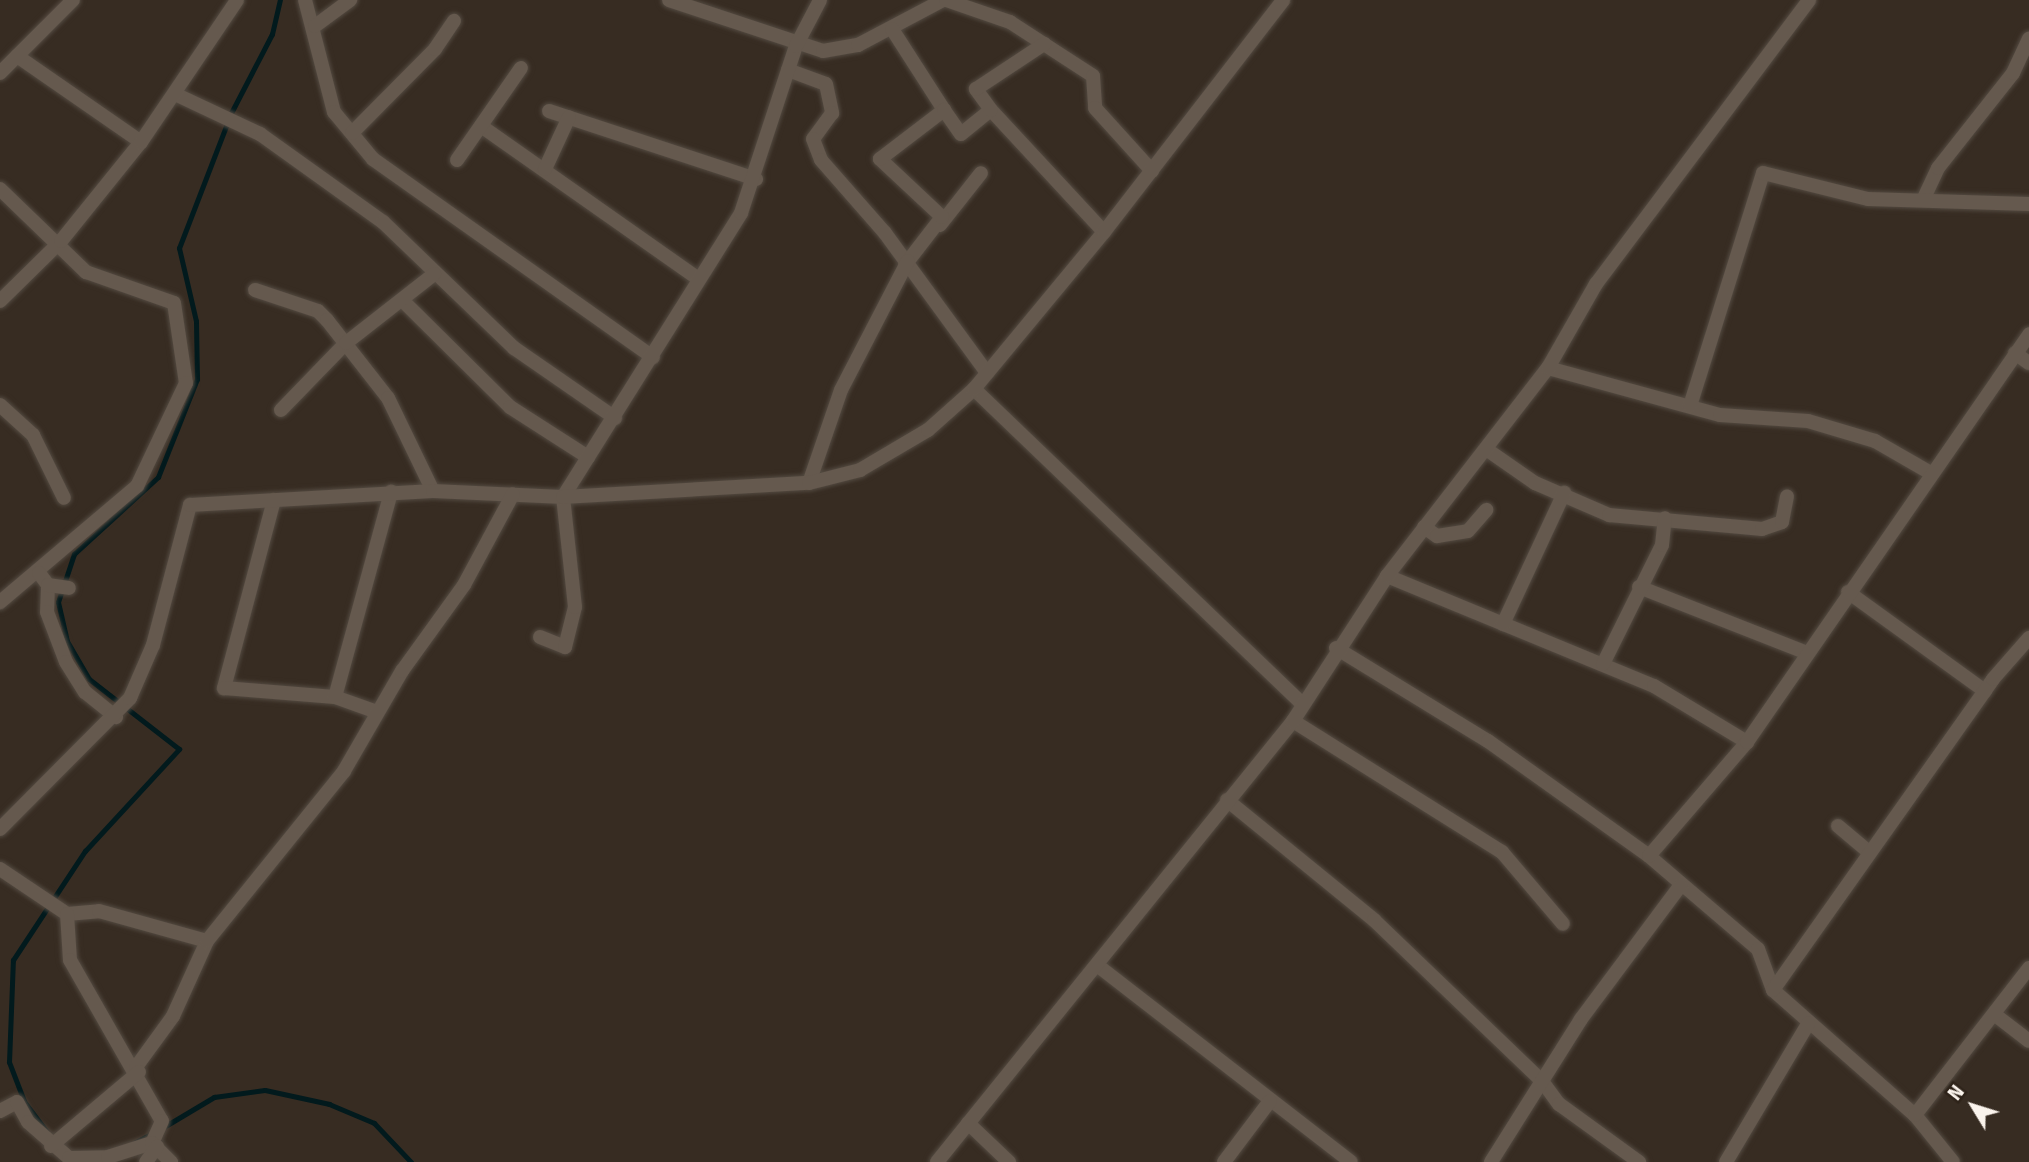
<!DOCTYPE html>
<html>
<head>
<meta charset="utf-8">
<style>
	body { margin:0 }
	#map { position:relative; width:2029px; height:1162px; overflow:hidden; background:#372c22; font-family:"Fira Sans",sans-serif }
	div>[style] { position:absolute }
	.stream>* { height:5px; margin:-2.5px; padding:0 2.5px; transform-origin:2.5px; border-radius:2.5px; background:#021a1d }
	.roads { filter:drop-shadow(0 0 2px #534a41) drop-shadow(0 0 2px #534a41) }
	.minor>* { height:14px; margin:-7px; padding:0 7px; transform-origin:7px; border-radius:7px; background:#65594e }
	span { translate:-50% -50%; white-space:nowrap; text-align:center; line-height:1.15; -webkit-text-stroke:7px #2d2218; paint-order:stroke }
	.north { position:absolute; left:1938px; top:1071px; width:70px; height:70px; -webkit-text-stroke:5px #2d2218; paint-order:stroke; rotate:308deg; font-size:19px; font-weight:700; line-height:28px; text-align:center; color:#faf3ec }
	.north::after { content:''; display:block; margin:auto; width:24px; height:32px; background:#faf3ec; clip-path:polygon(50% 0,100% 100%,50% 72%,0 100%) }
</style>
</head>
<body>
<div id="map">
	<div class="stream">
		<i style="left:162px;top:1128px;width:61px;rotate:-30.8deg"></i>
		<i style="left:214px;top:1097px;width:51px;rotate:-7.8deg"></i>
		<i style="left:265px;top:1090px;width:66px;rotate:12.3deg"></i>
		<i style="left:329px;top:1104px;width:49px;rotate:22.9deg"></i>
		<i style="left:374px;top:1123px;width:54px;rotate:46.5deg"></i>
		<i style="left:47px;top:1132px;width:39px;rotate:-127deg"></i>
		<i style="left:24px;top:1101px;width:42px;rotate:-111deg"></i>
		<i style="left:9px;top:1062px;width:102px;rotate:-87.8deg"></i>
		<i style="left:13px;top:960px;width:131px;rotate:-56.6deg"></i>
		<i style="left:85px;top:851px;width:139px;rotate:-47.3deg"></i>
		<i style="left:179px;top:749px;width:114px;rotate:-142.1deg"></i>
		<i style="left:89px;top:679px;width:44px;rotate:-120.1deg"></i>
		<i style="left:67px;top:641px;width:40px;rotate:-103deg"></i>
		<i style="left:58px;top:602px;width:51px;rotate:-71.6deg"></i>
		<i style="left:74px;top:554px;width:114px;rotate:-42.5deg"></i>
		<i style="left:158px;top:477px;width:105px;rotate:-68.3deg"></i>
		<i style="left:197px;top:379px;width:58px;rotate:-91deg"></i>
		<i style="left:196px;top:321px;width:75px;rotate:-103.1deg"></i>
		<i style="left:179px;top:248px;width:145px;rotate:-68.9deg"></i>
		<i style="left:231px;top:113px;width:89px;rotate:-62.6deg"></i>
		<i style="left:272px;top:34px;width:35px;rotate:-77deg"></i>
		<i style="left:134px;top:1143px;width:21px;rotate:-28deg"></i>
	</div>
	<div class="roads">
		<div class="minor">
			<i style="left:305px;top:0;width:116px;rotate:75.5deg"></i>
			<i style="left:334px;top:112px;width:61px;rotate:50.3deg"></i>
			<i style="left:373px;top:159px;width:343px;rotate:35.3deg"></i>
			<i style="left:669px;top:0;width:162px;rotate:18.3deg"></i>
			<i style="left:823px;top:51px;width:36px;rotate:-10deg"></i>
			<i style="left:858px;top:45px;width:96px;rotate:-27.9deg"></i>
			<i style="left:946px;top:0;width:68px;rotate:19deg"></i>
			<i style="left:1010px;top:22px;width:99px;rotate:33deg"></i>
			<i style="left:1093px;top:76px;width:32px;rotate:86deg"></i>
			<i style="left:1095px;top:108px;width:85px;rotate:47.9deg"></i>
			<i style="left:315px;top:26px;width:44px;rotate:-36.6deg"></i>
			<i style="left:892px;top:29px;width:96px;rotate:57.3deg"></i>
			<i style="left:17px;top:56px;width:151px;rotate:34.7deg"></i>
			<i style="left:788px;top:70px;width:40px;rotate:20.2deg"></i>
			<i style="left:826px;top:84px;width:30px;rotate:78deg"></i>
			<i style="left:832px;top:113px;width:32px;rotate:126deg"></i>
			<i style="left:813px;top:139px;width:22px;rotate:69deg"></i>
			<i style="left:821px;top:160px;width:97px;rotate:48.8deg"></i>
			<i style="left:885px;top:233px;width:173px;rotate:53.9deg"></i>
			<i style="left:0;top:73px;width:103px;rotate:-45deg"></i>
			<i style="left:177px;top:95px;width:92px;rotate:25.2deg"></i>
			<i style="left:260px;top:134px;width:151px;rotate:35.6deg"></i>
			<i style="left:383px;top:222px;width:182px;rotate:43.9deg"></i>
			<i style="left:514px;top:348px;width:123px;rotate:34.7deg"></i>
			<i style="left:991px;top:110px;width:166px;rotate:47.2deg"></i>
			<i style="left:549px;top:111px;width:218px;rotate:18.2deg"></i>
			<i style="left:481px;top:126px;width:266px;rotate:35.1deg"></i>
			<i style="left:352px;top:133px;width:118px;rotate:-45.3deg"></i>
			<i style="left:435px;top:49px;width:34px;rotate:-56deg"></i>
			<i style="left:457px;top:160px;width:112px;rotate:-55.2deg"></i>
			<i style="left:545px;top:169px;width:57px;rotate:-65.2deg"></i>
			<i style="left:0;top:189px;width:120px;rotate:44deg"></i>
			<i style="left:86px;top:272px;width:93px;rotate:19.4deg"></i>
			<i style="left:174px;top:303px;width:81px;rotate:81.5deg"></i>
			<i style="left:186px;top:383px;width:114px;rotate:115.4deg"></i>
			<i style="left:137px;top:486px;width:180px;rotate:139.7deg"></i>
			<i style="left:1924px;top:198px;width:33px;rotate:-65deg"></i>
			<i style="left:1938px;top:168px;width:121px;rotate:-51.7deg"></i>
			<i style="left:2013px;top:73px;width:38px;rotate:-65deg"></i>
			<i style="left:940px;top:225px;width:66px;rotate:-51.7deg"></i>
			<i style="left:905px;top:265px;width:61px;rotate:-52.4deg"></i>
			<i style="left:942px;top:217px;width:85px;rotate:-136.9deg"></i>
			<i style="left:880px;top:159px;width:81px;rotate:-37.4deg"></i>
			<i style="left:944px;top:110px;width:29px;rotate:55deg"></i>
			<i style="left:961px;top:134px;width:38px;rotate:-39deg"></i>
			<i style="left:991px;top:110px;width:26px;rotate:-126deg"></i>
			<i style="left:976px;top:89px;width:82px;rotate:-33.5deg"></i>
			<i style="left:255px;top:290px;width:66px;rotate:18.4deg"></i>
			<i style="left:318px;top:311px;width:13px;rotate:45deg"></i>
			<i style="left:327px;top:320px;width:99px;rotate:52deg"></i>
			<i style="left:388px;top:398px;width:103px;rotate:64.2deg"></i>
			<i style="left:0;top:301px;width:86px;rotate:-44.5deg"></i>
			<i style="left:61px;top:241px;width:127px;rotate:-51.1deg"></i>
			<i style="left:141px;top:142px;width:171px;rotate:-55.9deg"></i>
			<i style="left:403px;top:301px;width:151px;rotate:44.7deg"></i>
			<i style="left:510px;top:407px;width:93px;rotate:32.7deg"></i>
			<i style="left:2015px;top:353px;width:17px;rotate:36deg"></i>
			<i style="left:1548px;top:368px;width:178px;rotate:15.3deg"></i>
			<i style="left:1720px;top:415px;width:88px;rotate:3.9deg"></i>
			<i style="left:1808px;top:421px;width:70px;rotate:16.6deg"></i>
			<i style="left:1875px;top:441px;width:62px;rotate:29.9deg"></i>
			<i style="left:974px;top:389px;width:454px;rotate:43.8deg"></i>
			<i style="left:0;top:405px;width:45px;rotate:42.3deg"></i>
			<i style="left:33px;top:435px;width:70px;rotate:63.8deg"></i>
			<i style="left:1690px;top:406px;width:244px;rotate:-72.6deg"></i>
			<i style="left:1763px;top:173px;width:108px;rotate:13.9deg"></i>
			<i style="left:1868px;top:199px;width:161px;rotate:1.8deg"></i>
			<i style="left:281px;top:410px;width:93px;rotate:-45.9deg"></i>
			<i style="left:346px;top:343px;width:112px;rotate:-38.1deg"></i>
			<i style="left:1486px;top:449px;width:60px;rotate:34.8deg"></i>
			<i style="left:1535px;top:483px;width:81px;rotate:23.4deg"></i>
			<i style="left:1609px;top:515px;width:154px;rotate:5.2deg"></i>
			<i style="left:1762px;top:529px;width:21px;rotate:-19deg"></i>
			<i style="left:1782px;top:522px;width:26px;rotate:-79deg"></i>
			<i style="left:809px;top:483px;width:98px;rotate:-71deg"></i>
			<i style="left:841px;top:390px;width:145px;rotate:-62.6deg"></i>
			<i style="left:274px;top:500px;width:195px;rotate:104.9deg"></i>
			<i style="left:224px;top:688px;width:111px;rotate:4.6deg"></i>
			<i style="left:335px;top:697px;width:45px;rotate:19.7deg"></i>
			<i style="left:1424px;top:527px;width:16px;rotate:35deg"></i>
			<i style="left:1437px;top:536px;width:31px;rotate:-9deg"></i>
			<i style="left:1468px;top:531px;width:28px;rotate:-49deg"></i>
			<i style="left:39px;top:573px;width:15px;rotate:53deg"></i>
			<i style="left:48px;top:585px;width:27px;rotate:92deg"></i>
			<i style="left:47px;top:612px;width:53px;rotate:69.2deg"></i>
			<i style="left:66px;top:662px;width:36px;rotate:58deg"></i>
			<i style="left:85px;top:692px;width:40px;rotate:39deg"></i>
			<i style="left:1387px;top:576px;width:289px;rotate:22.4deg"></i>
			<i style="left:1654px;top:686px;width:109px;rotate:31.1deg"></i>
			<i style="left:48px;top:585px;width:21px;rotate:8deg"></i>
			<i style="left:1639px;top:587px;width:180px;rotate:21.4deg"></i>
			<i style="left:1848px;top:592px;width:169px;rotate:35.9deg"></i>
			<i style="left:1503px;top:624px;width:145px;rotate:-65deg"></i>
			<i style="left:540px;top:637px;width:27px;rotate:22deg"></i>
			<i style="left:565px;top:647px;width:41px;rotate:-76deg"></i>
			<i style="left:575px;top:607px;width:111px;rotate:-96.2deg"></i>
			<i style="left:563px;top:497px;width:335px;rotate:-57.9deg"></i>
			<i style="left:741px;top:213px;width:176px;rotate:-71.8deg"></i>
			<i style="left:796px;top:46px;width:52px;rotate:-62.4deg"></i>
			<i style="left:1336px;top:648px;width:178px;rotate:31.5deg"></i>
			<i style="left:1488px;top:741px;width:198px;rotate:35.5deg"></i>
			<i style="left:1649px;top:856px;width:143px;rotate:40.5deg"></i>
			<i style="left:1758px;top:949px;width:44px;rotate:69.9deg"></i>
			<i style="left:1773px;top:990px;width:189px;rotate:41.4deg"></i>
			<i style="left:1915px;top:1115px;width:60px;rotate:51deg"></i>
			<i style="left:1603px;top:664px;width:133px;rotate:-63.6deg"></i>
			<i style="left:1662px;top:545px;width:27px;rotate:-84deg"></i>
			<i style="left:335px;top:697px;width:213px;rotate:-74.7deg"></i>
			<i style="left:1293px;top:721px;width:247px;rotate:32.1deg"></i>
			<i style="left:1502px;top:852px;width:94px;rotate:49.7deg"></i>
			<i style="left:1227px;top:800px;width:190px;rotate:39.2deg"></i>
			<i style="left:1374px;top:920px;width:233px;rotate:43.8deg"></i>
			<i style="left:1542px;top:1081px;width:29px;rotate:54deg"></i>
			<i style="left:1559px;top:1104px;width:99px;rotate:35.9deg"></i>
			<i style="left:1838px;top:826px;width:39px;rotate:40deg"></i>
			<i style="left:0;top:829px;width:185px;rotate:-45.2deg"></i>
			<i style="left:130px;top:698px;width:58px;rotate:-66.5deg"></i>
			<i style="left:153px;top:645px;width:145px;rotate:-75.2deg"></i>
			<i style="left:190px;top:505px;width:243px;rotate:-3.3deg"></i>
			<i style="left:433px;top:491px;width:130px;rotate:2.6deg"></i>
			<i style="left:563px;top:497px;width:246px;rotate:-3.3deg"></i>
			<i style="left:809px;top:483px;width:53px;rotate:-14.3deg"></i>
			<i style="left:860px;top:470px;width:79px;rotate:-30.5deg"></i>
			<i style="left:928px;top:430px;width:62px;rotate:-41.7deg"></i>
			<i style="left:974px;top:389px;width:204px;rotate:-50.4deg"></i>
			<i style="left:1104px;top:232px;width:293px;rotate:-52.3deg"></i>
			<i style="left:1649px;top:856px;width:150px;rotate:-49.3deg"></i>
			<i style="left:1747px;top:742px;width:496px;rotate:-55.3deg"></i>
			<i style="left:0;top:869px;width:81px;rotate:33.9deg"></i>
			<i style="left:67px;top:914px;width:32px;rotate:-5deg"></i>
			<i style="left:99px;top:911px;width:112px;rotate:15.5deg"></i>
			<i style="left:67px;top:914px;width:46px;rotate:86.3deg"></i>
			<i style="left:70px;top:960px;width:185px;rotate:60.3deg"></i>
			<i style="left:162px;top:1121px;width:24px;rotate:114deg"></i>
			<i style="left:1097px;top:965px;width:321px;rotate:37.8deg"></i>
			<i style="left:1773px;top:990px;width:381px;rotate:-54.7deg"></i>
			<i style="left:1993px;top:679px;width:55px;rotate:-48.7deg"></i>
			<i style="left:1994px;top:1014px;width:44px;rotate:37.6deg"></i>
			<i style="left:136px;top:1067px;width:63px;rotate:-54deg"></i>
			<i style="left:173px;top:1016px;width:82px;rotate:-65.6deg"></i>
			<i style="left:207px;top:941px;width:218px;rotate:-51.1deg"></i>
			<i style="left:344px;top:771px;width:116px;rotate:-59.9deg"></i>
			<i style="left:402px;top:671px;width:106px;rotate:-54.2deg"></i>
			<i style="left:464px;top:585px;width:103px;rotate:-61.7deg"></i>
			<i style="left:0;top:1111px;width:19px;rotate:-28deg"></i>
			<i style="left:17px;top:1102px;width:23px;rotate:61deg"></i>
			<i style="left:28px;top:1122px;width:55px;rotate:41.3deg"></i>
			<i style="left:69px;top:1158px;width:39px;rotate:-1deg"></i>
			<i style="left:108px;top:1157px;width:46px;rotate:-17.7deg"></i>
			<i style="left:152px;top:1143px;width:27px;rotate:45deg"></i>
			<i style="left:1915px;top:1115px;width:186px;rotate:-52.2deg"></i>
			<i style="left:968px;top:1123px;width:57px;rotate:43.6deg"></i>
			<i style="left:51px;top:1146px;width:115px;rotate:-40.1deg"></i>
			<i style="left:146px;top:1162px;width:19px;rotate:-54deg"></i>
			<i style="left:937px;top:1162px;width:567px;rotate:-51.09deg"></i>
			<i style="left:1293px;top:721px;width:173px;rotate:-57deg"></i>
			<i style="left:1387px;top:576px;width:263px;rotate:-52.3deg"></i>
			<i style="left:1548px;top:368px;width:97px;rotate:-60.3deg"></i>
			<i style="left:1596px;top:284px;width:355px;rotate:-53.1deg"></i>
			<i style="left:1224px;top:1162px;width:76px;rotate:-53deg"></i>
			<i style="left:1491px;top:1162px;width:169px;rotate:-57.8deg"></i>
			<i style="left:1581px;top:1019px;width:166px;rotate:-53.3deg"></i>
			<i style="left:1726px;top:1162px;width:161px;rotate:-59.3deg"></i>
		</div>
	</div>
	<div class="north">N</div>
</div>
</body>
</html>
